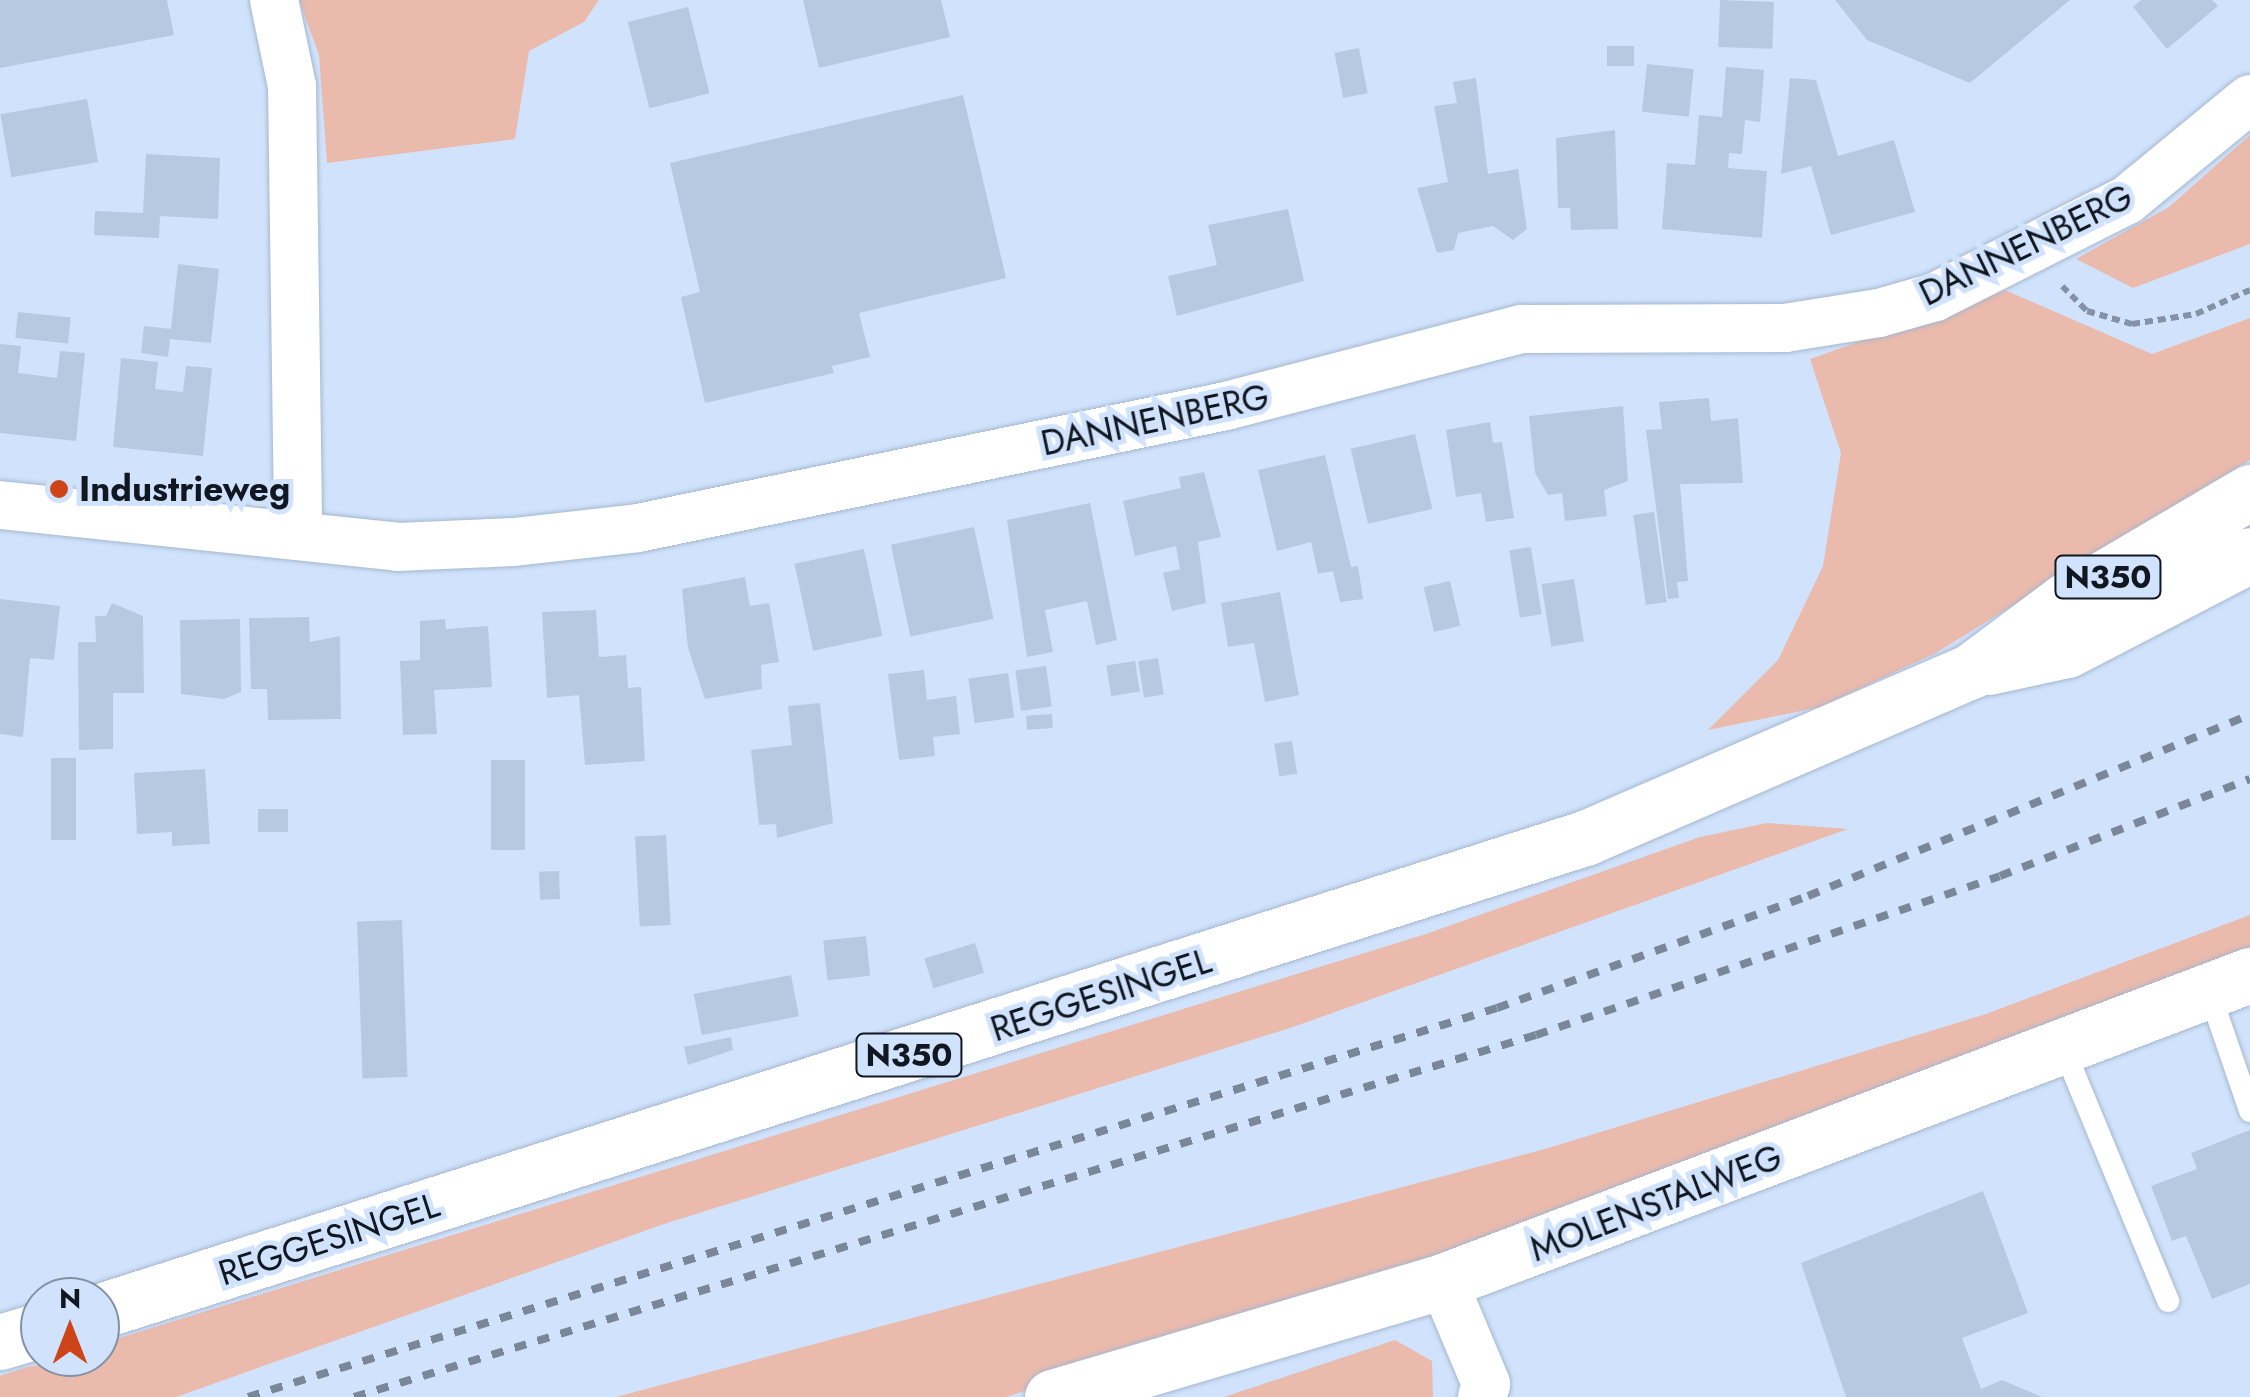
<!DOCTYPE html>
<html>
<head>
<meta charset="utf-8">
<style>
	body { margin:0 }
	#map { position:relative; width:2250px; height:1397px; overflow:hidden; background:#d1e3fc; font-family:Jost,sans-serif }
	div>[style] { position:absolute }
	.green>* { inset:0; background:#eabaac }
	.building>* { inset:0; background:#b7c9e0; transform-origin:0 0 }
	.path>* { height:6px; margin-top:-3px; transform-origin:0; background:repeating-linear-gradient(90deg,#8592a5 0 8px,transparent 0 13px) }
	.roads { filter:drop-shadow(0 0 2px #a6b7cf) drop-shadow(0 0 2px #a6b7cf) }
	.lane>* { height:22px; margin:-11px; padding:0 11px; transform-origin:11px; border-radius:11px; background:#fff }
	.street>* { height:48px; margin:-24px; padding:0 24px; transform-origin:24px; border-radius:24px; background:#fff }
	.secondary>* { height:55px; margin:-27.5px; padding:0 27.5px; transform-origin:27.5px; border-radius:27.5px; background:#fff }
	.primary>* { height:55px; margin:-27.5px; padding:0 27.5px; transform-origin:27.5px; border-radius:27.5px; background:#fff }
	.rail>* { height:8px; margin-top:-4px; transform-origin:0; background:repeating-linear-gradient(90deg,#7a8799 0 12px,transparent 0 24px) }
	.dots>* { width:28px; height:28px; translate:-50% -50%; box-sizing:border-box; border:5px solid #d1e3fc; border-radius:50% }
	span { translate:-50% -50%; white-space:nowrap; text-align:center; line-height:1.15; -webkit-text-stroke:10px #d1e3fc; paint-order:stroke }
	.shield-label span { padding:2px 8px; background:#d1e3fc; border:2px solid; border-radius:8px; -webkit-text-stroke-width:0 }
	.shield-label { font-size:32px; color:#111720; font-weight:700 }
	.street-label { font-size:35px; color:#111720 }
	.poi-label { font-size:35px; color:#111720; font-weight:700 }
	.left { translate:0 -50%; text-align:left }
	.north { position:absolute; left:20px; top:1277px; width:100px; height:100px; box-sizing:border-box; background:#d1e3fc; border:2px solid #8491a4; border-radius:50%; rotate:0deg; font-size:28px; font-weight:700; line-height:40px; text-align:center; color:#111720 }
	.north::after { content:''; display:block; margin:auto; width:35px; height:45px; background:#cc4417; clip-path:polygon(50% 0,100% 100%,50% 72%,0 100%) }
</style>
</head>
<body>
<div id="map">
	<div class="green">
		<i style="clip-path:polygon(299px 0,599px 0,584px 22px,529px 51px,515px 139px,327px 163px,319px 55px)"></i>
		<i style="clip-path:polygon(2250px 135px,2250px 244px,2133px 288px,2076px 259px,2169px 207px)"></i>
		<i style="clip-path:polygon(2005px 290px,2152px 354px,2250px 318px,2250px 460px,1934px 654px,1820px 707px,1708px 730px,1778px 660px,1823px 566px,1841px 453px,1810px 359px)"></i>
		<i style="clip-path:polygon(1767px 823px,1848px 829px,1293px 1027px,667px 1223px,176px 1397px,0 1397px,0 1376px,27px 1367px,100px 1357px,100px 1344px,1426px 934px,1700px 837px)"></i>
		<i style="clip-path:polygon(2250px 915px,2250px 955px,1383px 1277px,1006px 1397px,616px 1397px,1545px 1149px,1986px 1014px)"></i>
		<i style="clip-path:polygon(1395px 1340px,1432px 1361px,1433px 1397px,1224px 1397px)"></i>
	</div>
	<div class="building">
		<i style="clip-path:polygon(0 0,167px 0,174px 35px,0 68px)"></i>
		<i style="clip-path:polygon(803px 0,941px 0,950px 37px,819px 68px)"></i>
		<i style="left:1720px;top:0;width:54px;height:47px;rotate:2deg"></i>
		<i style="clip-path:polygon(1835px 0,2070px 0,1970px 83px,1867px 40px)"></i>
		<i style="clip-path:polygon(2141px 0,2212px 0,2218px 6px,2167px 49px,2133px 7px)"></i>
		<i style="left:688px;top:7px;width:89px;height:62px;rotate:76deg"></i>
		<i style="left:1634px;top:46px;width:20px;height:27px;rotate:90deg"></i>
		<i style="left:1359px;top:48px;width:46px;height:25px;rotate:79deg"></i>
		<i style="left:1647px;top:64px;width:47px;height:48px;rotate:6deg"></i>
		<i style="clip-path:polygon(1726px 67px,1764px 70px,1760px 122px,1745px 120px,1742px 154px,1729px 153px,1728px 168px,1767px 171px,1762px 238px,1662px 229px,1667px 163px,1695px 165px,1699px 115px,1722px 117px)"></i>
		<i style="clip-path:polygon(1476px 78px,1488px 174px,1518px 169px,1527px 229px,1513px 240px,1493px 226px,1458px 233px,1454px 250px,1437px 253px,1417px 188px,1448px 182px,1434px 106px,1457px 103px,1453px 82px)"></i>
		<i style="clip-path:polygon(1790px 78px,1816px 80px,1838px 156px,1894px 140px,1915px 212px,1831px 235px,1811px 166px,1781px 174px)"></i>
		<i style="clip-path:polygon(963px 95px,1006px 278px,859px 313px,870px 357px,832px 366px,834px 373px,705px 403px,681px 297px,700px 292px,670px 163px)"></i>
		<i style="left:87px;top:99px;width:64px;height:88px;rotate:80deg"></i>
		<i style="clip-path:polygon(1615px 130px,1618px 229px,1571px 230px,1570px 208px,1558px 208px,1556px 138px)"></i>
		<i style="clip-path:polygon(146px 154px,220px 158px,218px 219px,160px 216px,159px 238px,94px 235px,95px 211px,143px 213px)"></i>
		<i style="clip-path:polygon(1288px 209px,1304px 281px,1177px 316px,1168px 276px,1217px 265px,1208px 225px)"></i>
		<i style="clip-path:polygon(178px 264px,219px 269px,211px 343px,170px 339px,168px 357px,141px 353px,144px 326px,171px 329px)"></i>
		<i style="left:18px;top:312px;width:53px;height:26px;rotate:6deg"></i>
		<i style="clip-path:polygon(0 344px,21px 346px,18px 373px,57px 378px,60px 351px,85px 353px,76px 441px,0 433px)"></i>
		<i style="clip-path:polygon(121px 358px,158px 362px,155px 389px,183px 392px,186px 366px,212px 368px,203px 456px,113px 447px)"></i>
		<i style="clip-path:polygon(1709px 398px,1711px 421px,1738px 418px,1743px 483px,1680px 484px,1688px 581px,1677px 582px,1679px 598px,1668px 599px,1646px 430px,1662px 429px,1659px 402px)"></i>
		<i style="clip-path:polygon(1623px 406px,1628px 481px,1604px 490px,1607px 516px,1565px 521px,1562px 493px,1548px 495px,1535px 473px,1529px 416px)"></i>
		<i style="clip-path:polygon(1490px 422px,1493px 443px,1502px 442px,1514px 518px,1486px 522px,1481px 493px,1456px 497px,1446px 430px)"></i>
		<i style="left:1415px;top:434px;width:77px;height:66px;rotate:77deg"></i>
		<i style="clip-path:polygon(1325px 455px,1351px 567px,1358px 566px,1363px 599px,1340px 602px,1333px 571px,1318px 574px,1311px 542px,1277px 551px,1258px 470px)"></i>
		<i style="clip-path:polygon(1204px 472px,1221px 537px,1198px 542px,1206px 603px,1172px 611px,1163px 573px,1180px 569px,1176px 546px,1135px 556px,1123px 501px,1181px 488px,1179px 477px)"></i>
		<i style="clip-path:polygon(1090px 503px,1117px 640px,1096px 645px,1087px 601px,1045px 610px,1053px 652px,1027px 657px,1007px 520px)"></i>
		<i style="left:1654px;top:512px;width:91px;height:21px;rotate:82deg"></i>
		<i style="left:974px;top:527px;width:94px;height:85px;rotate:78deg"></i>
		<i style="left:1531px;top:547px;width:68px;height:22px;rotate:81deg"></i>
		<i style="left:864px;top:549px;width:89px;height:71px;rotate:78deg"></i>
		<i style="clip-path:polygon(745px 577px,750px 606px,769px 603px,779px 662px,761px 665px,762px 689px,705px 699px,688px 648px,682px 589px)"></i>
		<i style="left:1574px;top:579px;width:63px;height:33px;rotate:81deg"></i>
		<i style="left:1450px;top:581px;width:46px;height:27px;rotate:77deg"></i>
		<i style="clip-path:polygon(1280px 592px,1299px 695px,1265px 702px,1254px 643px,1228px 647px,1221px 603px)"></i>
		<i style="clip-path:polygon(0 599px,60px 606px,54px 660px,30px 658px,23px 737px,0 734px)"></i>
		<i style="clip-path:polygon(112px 603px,143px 616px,144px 693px,113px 693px,113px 749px,79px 750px,78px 642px,96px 642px,95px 616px,106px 616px)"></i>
		<i style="clip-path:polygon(596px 610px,599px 657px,626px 655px,628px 688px,641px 687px,645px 761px,585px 765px,579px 695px,547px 698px,542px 612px)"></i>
		<i style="clip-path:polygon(309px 617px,310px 642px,340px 636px,341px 719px,268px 720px,267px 689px,251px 689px,249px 618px)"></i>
		<i style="clip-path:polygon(240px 619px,241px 692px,224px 699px,181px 694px,180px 620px)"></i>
		<i style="clip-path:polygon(445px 619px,446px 629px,488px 626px,492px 687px,434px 690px,437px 734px,403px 735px,400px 661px,420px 660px,420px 621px)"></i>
		<i style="left:1158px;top:658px;width:37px;height:20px;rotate:81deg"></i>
		<i style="left:1135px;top:661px;width:31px;height:29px;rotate:81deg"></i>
		<i style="left:1046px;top:666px;width:41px;height:31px;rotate:82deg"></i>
		<i style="clip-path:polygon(924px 670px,927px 700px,956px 696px,960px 734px,933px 737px,935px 756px,899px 760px,888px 674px)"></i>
		<i style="left:1008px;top:673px;width:45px;height:40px;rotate:82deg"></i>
		<i style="clip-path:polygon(820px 703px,833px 823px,777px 838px,776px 824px,759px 825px,751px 750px,792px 745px,788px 706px)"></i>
		<i style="left:1052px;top:714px;width:14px;height:26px;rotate:86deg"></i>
		<i style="left:1292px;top:741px;width:33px;height:18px;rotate:81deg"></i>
		<i style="left:51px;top:758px;width:25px;height:82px"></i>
		<i style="left:491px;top:760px;width:34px;height:90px"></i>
		<i style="clip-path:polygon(205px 769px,210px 844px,172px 846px,172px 832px,137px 834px,134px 773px)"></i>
		<i style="left:258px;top:809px;width:30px;height:23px"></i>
		<i style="left:666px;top:835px;width:90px;height:31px;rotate:87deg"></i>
		<i style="left:559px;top:871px;width:28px;height:20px;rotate:88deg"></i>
		<i style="left:402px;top:920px;width:157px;height:45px;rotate:88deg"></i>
		<i style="left:866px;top:936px;width:40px;height:43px;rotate:84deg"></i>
		<i style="left:975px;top:943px;width:31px;height:53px;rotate:73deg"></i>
		<i style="left:791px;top:975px;width:42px;height:99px;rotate:79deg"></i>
		<i style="clip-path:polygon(731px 1037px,733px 1050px,688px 1065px,684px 1047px)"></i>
		<i style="clip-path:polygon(2250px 1130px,2250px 1284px,2212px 1299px,2186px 1236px,2172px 1241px,2151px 1186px,2197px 1169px,2191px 1153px)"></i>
		<i style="clip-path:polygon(1983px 1191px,2028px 1313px,1962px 1338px,1981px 1389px,2002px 1380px,2042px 1397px,1846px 1397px,1801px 1263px)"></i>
	</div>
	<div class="path">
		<i style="left:2062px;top:286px;width:35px;rotate:45deg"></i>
		<i style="left:2087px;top:311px;width:47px;rotate:16.1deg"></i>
		<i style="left:2132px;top:324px;width:65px;rotate:-8.9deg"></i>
		<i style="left:2196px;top:314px;width:59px;rotate:-24deg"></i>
	</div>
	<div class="roads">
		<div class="lane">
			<i style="left:2209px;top:991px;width:127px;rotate:71.1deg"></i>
			<i style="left:2063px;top:1047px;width:275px;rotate:67.5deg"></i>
		</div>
		<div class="street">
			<i style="left:274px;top:0;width:88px;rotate:78.2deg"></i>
			<i style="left:292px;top:86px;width:450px;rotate:89.2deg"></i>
			<i style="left:0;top:505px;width:399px;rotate:6deg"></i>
			<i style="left:397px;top:547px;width:117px;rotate:-2.4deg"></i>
			<i style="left:514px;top:542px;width:125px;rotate:-6.4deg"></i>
			<i style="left:638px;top:528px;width:601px;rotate:-11.72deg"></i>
			<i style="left:1226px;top:406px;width:306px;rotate:-14.6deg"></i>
			<i style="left:1522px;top:329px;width:263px;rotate:-0.2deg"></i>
			<i style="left:1785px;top:328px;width:95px;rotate:-9.1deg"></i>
			<i style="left:1879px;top:313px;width:58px;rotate:-15.9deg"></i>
			<i style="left:1935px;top:297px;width:215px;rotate:-26.8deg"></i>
			<i style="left:2127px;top:200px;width:159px;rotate:-39.4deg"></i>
			<i style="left:1443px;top:1281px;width:112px;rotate:67.3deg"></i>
			<i style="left:1486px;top:1384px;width:14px;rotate:107deg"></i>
		</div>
		<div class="secondary">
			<i style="left:1052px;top:1397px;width:408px;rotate:-16.5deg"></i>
			<i style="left:1443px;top:1281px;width:863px;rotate:-20.77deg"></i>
		</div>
		<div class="primary">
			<i style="left:1989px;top:667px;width:80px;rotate:-12.3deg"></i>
			<i style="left:2067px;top:650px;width:206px;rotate:-27.4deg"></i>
			<i style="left:100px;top:1311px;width:1559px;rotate:-17.67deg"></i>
			<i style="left:1585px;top:838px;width:421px;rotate:-23.4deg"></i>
			<i style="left:1971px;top:671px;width:117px;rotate:-36.7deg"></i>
			<i style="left:2065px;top:601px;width:215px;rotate:-30.5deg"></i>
			<i style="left:0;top:1342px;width:42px;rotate:-16.7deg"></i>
		</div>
	</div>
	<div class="rail">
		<i style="left:248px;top:1397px;width:1308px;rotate:-17.3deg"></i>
		<i style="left:1497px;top:1008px;width:331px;rotate:-19.8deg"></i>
		<i style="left:1808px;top:896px;width:478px;rotate:-22.3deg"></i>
		<i style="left:354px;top:1397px;width:1236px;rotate:-17.03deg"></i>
		<i style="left:1536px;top:1035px;width:490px;rotate:-18.9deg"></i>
		<i style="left:2000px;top:876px;width:268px;rotate:-21.2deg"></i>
	</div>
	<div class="dots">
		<i style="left:59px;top:489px;background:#cc4417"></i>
	</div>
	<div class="shield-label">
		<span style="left:2108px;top:577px">N350</span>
		<span style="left:909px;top:1055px">N350</span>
	</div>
	<div class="street-label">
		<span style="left:2026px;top:245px;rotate:-26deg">DANNENBERG</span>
		<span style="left:1155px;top:420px;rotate:-12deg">DANNENBERG</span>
		<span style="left:1101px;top:995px;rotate:-18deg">REGGESINGEL</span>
		<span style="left:1656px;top:1203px;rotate:-21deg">MOLENSTALWEG</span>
		<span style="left:329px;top:1239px;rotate:-18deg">REGGESINGEL</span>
	</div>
	<div class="poi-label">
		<span class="left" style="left:79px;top:489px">Industrieweg</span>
	</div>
	<div class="north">N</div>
</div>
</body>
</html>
